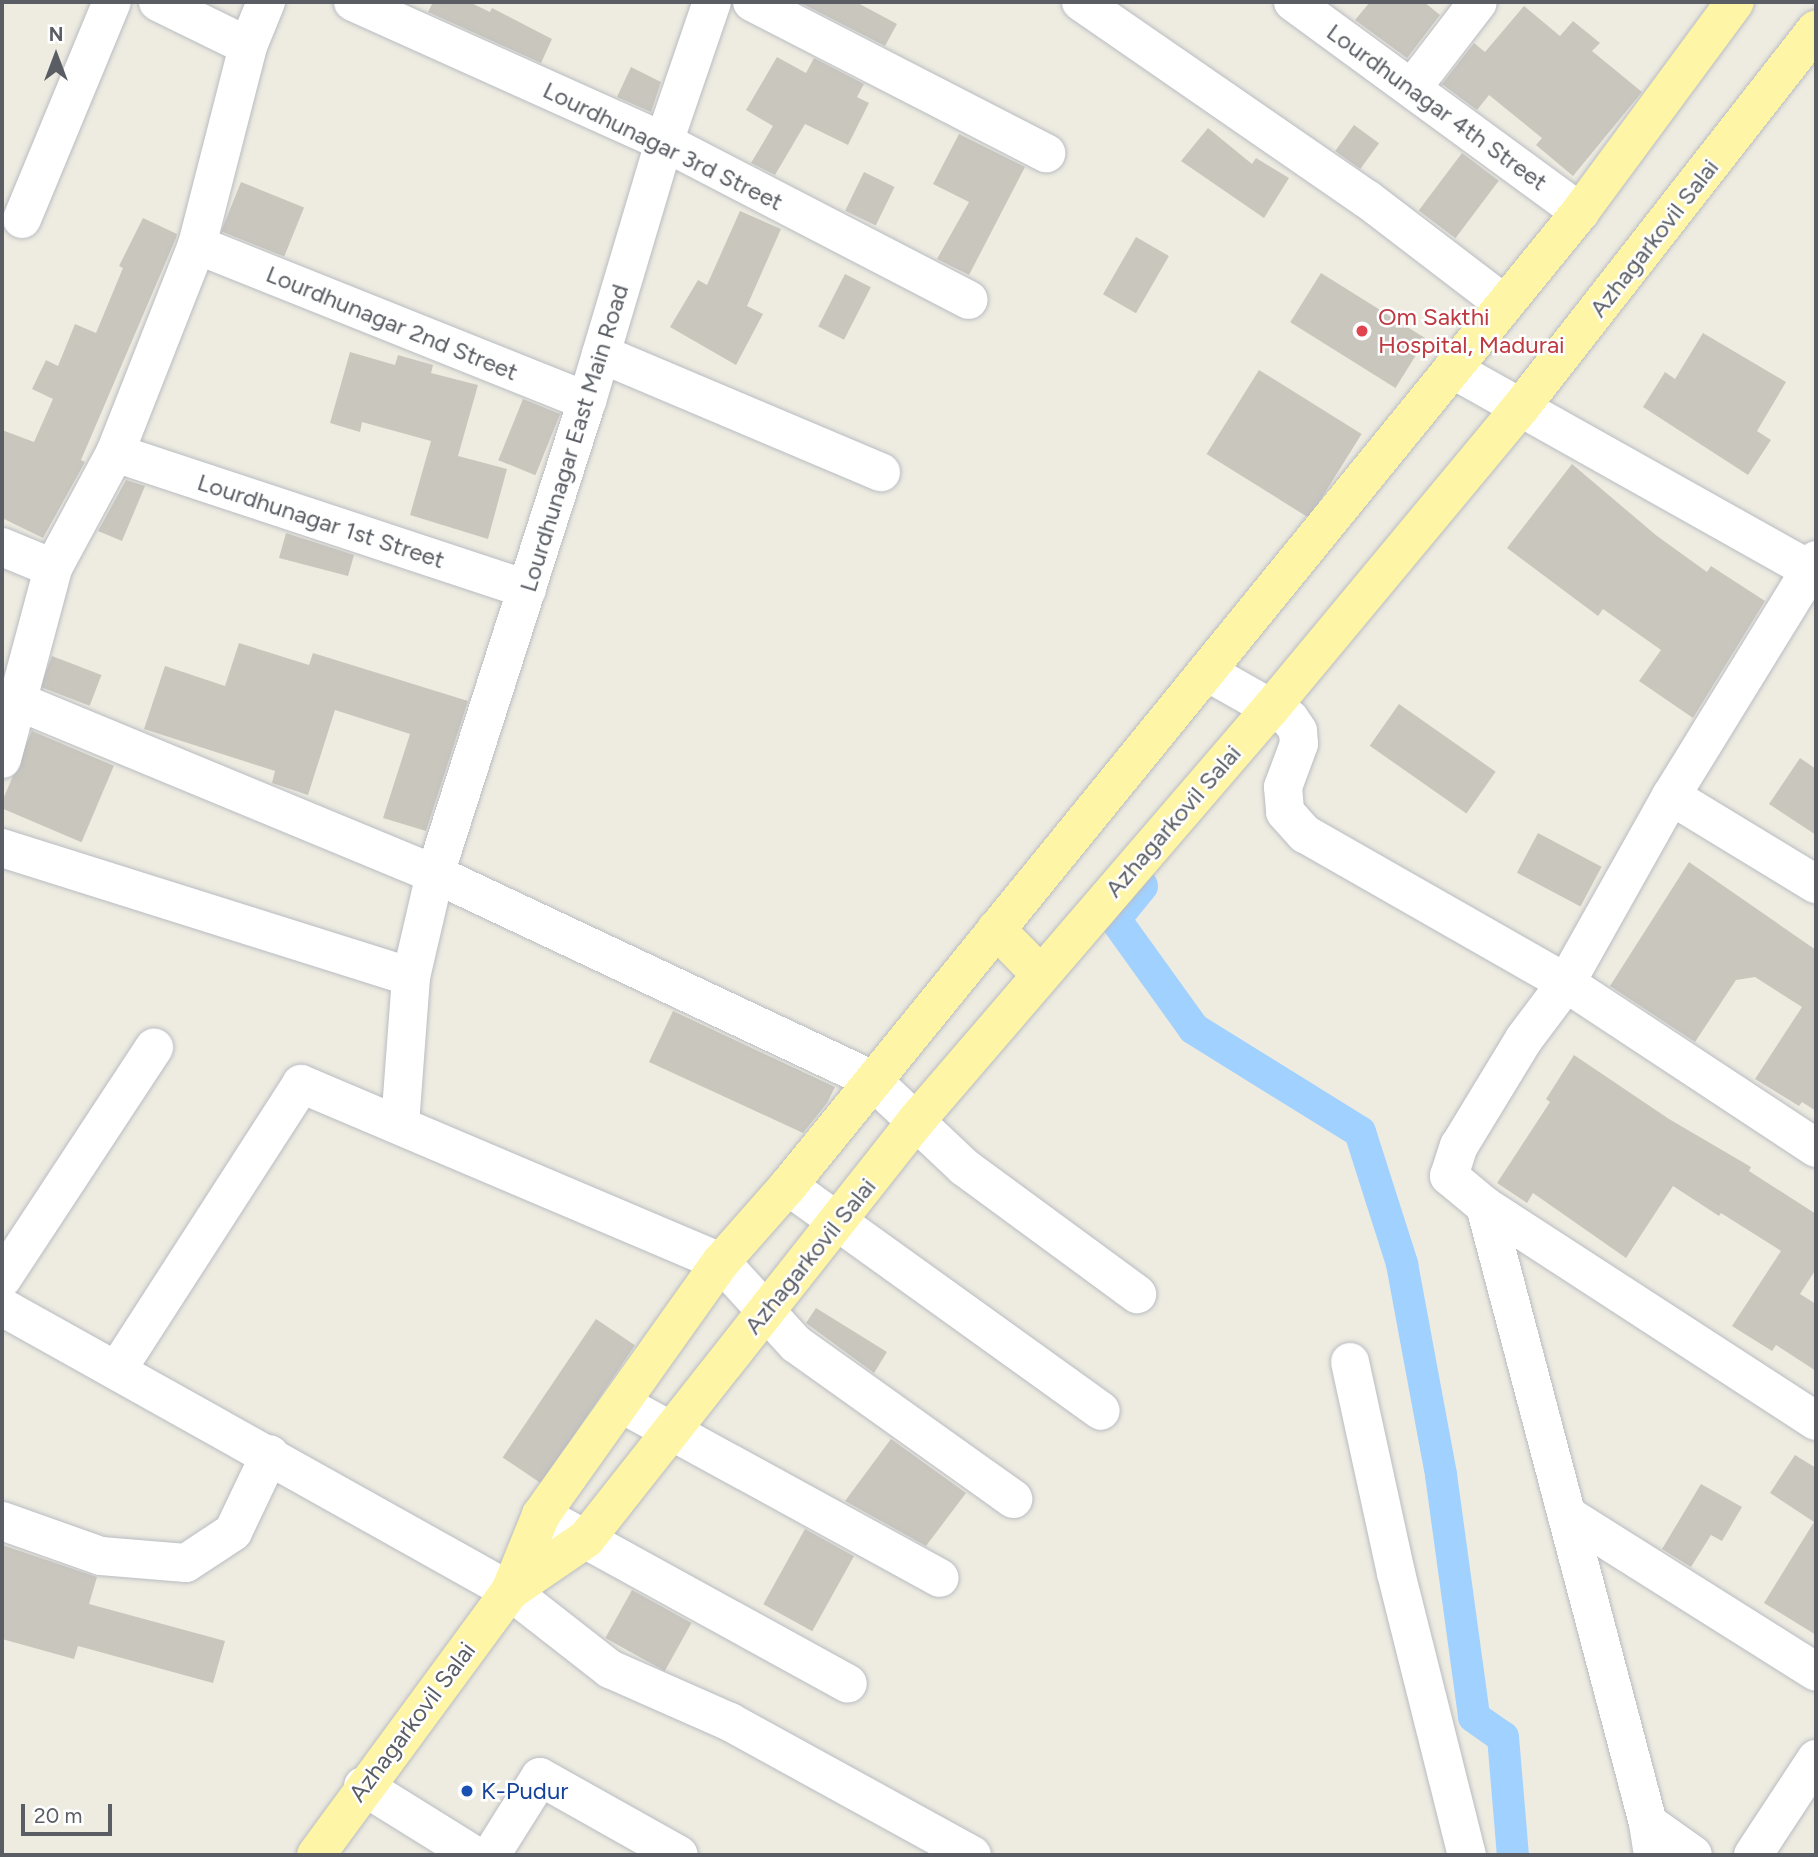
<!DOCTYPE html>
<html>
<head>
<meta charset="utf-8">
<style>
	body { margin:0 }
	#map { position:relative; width:1818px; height:1857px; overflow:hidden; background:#eeece1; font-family:Figtree,sans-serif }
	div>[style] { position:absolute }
	.canal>* { height:32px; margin:-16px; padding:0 16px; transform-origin:16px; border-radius:16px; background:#a1d1ff }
	.building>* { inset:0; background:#c9c6be; transform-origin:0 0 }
	.roads { filter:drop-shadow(0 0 2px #b9bcc2) drop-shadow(0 0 2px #b9bcc2) }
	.minor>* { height:38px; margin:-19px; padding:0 19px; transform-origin:19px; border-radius:19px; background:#fff }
	.major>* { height:38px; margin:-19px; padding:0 19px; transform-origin:19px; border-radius:19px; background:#fff5a6 }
	.dots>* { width:19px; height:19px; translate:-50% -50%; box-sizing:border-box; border:4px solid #fff; border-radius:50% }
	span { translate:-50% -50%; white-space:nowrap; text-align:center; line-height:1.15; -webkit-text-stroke:5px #fff; paint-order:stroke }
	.street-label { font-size:24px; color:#5a5e64 }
	.health-label { font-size:24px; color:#be3a42 }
	.left { translate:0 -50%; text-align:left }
	.transit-label { font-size:24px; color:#164399 }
	.frame { position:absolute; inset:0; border:4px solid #5a5e64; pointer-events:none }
	.north { position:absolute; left:21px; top:21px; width:70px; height:70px; -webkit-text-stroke:5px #fff; paint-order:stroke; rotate:0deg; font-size:19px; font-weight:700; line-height:28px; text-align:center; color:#5a5e64 }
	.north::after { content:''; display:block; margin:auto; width:24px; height:32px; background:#5a5e64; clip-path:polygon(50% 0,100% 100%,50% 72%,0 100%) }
	.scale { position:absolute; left:21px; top:1804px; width:91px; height:32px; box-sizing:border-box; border:4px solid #5a5e64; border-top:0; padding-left:9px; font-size:21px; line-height:24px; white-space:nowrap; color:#5a5e64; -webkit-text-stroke:5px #fff; paint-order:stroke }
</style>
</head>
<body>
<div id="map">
	<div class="canal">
		<i style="left:1142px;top:886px;width:43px;rotate:129.3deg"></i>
		<i style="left:1115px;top:919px;width:135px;rotate:54.3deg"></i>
		<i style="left:1194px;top:1029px;width:195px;rotate:31.8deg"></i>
		<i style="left:1360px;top:1132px;width:139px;rotate:72.3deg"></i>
		<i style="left:1402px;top:1264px;width:215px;rotate:79.5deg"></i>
		<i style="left:1441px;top:1475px;width:244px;rotate:82.2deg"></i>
		<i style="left:1474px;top:1717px;width:35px;rotate:35deg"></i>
		<i style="left:1503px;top:1737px;width:118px;rotate:85.2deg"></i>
	</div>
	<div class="building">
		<i style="clip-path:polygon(433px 2px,469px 2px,490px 12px,492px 8px,552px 39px,541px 63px,428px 12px)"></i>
		<i style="clip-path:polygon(799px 2px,856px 2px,897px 24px,885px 46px)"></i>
		<i style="clip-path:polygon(1370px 2px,1424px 2px,1440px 15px,1407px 58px,1355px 20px)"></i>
		<i style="clip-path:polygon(1524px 6px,1560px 36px,1573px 21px,1600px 43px,1592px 51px,1642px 92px,1573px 176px,1536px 145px,1542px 138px,1489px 95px,1477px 110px,1442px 84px,1474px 43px,1485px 52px)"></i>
		<i style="clip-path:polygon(777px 57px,806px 73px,814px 58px,864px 84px,857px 97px,869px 103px,848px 145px,805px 124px,775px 175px,751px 163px,773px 126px,746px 110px)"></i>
		<i style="clip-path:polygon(631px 67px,661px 82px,651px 112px,617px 97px)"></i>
		<i style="left:1354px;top:125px;width:31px;height:32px;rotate:36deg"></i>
		<i style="clip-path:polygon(1208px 128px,1252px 164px,1256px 158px,1289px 178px,1264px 218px,1181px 161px)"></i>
		<i style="clip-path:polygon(959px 134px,1025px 167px,969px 275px,937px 259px,969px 202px,933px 184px)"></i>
		<i style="left:1462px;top:153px;width:46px;height:72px;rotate:37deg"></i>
		<i style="left:864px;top:172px;width:34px;height:43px;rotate:26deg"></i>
		<i style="left:241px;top:182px;width:68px;height:53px;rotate:22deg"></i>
		<i style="clip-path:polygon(740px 211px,781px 229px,747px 306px,763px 314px,736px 365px,670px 327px,698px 280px,707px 285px)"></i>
		<i style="clip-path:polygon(143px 218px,177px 234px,176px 238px,81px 460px,85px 462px,43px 538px,2px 518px,2px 430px,34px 442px,53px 399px,32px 389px,46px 360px,58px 366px,75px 324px,96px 333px,123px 268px,119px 266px)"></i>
		<i style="left:1136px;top:237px;width:38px;height:66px;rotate:30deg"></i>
		<i style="left:1321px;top:273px;width:124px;height:58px;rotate:32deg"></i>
		<i style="left:845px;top:274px;width:29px;height:59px;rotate:27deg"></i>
		<i style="clip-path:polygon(1703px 333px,1786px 382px,1757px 431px,1771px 440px,1748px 475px,1643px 407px,1665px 372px,1675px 379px)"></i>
		<i style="clip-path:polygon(350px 352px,395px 365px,398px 355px,433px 365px,431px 373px,478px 385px,458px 456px,507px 469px,488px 539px,410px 515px,431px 441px,362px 422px,360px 432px,330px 423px)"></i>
		<i style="left:1259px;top:370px;width:121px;height:99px;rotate:32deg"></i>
		<i style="left:523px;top:399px;width:40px;height:66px;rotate:22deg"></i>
		<i style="clip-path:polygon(1572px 464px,1657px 536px,1707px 572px,1711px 566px,1765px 601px,1693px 718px,1639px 681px,1661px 650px,1603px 609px,1598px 616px,1507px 548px)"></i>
		<i style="clip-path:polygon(126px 480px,145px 486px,122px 541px,98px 531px)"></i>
		<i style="clip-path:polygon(286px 533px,354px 555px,348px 576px,279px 558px)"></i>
		<i style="clip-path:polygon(239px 643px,309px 665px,313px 653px,468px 701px,426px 831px,383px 818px,410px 734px,335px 710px,308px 795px,272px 783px,275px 771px,144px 729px,165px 666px,225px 686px)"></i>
		<i style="left:52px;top:656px;width:53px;height:33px;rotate:21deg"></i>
		<i style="left:1399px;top:704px;width:118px;height:51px;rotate:35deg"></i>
		<i style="left:32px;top:731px;width:89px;height:83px;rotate:23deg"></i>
		<i style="clip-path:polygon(1800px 758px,1816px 769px,1816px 835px,1769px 804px)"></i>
		<i style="left:1538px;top:833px;width:72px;height:45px;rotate:28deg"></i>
		<i style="clip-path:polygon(1689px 862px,1816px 950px,1816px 1111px,1802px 1102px,1799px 1106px,1755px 1079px,1802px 1007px,1755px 977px,1736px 980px,1695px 1042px,1610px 986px)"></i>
		<i style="clip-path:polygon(673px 1011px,835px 1087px,827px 1103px,803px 1133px,649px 1062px)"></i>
		<i style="clip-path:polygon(1574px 1055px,1669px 1119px,1751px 1167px,1749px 1171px,1816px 1214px,1816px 1269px,1800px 1294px,1816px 1304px,1816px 1371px,1776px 1345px,1772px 1351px,1732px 1326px,1781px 1251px,1721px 1213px,1719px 1216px,1673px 1186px,1626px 1258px,1533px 1193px,1527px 1203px,1497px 1183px,1550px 1102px,1546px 1099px)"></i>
		<i style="clip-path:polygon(816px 1308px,887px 1352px,874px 1373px,806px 1323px)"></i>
		<i style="left:596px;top:1319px;width:47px;height:167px;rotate:34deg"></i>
		<i style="clip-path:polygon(891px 1439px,966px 1493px,926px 1546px,845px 1501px)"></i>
		<i style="clip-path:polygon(1795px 1455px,1816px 1468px,1816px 1635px,1764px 1603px,1814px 1522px,1770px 1493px)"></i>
		<i style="clip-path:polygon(1701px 1484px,1742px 1507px,1722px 1541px,1711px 1535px,1691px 1567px,1662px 1549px)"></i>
		<i style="left:805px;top:1529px;width:56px;height:86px;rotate:29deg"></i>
		<i style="clip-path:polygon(2px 1545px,97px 1577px,89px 1604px,225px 1641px,213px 1683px,78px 1646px,74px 1659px,2px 1639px)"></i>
		<i style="left:632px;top:1590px;width:68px;height:55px;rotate:29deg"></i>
	</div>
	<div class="roads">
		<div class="minor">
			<i style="left:158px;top:2px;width:100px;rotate:26.1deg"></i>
			<i style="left:353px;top:2px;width:341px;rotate:24.2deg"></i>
			<i style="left:664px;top:142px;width:343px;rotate:27.4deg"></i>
			<i style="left:752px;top:2px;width:331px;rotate:27.2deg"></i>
			<i style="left:1081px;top:2px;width:347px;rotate:34.6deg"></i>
			<i style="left:1367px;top:199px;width:171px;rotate:37.4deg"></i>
			<i style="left:1293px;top:2px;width:356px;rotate:36.2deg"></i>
			<i style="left:1412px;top:88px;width:108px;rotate:-52.5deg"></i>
			<i style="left:22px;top:219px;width:235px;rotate:-67.5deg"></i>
			<i style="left:197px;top:245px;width:420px;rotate:21.8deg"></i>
			<i style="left:601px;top:354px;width:304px;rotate:22.9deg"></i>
			<i style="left:1452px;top:369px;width:417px;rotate:29.3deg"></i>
			<i style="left:115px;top:453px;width:434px;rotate:18.3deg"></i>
			<i style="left:2px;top:547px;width:55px;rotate:22.4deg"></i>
			<i style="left:1207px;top:672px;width:95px;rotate:29.5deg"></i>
			<i style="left:1290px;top:719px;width:14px;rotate:56deg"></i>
			<i style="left:1298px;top:731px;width:13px;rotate:86deg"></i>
			<i style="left:1299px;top:744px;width:46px;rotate:110.4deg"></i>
			<i style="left:1283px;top:787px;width:25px;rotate:85deg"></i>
			<i style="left:1285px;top:812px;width:30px;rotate:48deg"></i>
			<i style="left:1305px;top:834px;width:301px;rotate:29.7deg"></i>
			<i style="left:1566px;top:983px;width:300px;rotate:33.4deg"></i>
			<i style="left:17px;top:701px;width:452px;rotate:22.5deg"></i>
			<i style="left:435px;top:874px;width:483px;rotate:25.2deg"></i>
			<i style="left:872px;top:1080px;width:127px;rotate:43.4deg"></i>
			<i style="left:964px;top:1167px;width:215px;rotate:36.3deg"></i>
			<i style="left:2px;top:759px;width:198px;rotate:-75deg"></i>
			<i style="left:53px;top:568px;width:131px;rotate:-61.7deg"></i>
			<i style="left:115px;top:453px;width:224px;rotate:-68.5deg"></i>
			<i style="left:197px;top:245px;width:205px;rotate:-75.6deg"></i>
			<i style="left:248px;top:46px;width:48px;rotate:-67.8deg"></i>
			<i style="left:1671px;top:796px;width:170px;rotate:31.3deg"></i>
			<i style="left:2px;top:848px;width:429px;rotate:17.5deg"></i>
			<i style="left:400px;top:1124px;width:147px;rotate:-85.7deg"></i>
			<i style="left:411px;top:977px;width:106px;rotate:-76.9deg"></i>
			<i style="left:435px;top:874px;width:497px;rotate:-72.2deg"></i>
			<i style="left:587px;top:401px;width:270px;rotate:-73.4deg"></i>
			<i style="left:664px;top:142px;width:148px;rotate:-71.1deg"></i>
			<i style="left:788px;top:1186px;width:385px;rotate:35.7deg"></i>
			<i style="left:1485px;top:1206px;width:47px;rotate:-140.2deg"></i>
			<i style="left:1449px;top:1176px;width:32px;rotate:-72deg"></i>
			<i style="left:1459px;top:1146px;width:125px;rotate:-58.7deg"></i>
			<i style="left:1524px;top:1039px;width:70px;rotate:-53.1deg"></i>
			<i style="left:1566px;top:983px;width:214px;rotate:-60.7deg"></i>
			<i style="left:1671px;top:796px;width:277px;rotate:-58.4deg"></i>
			<i style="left:2px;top:1279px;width:277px;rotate:-56.7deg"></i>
			<i style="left:2px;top:1307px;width:582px;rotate:29.21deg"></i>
			<i style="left:510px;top:1591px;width:127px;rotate:38deg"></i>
			<i style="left:610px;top:1669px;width:131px;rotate:23.8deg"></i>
			<i style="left:730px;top:1722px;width:276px;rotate:28.8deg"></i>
			<i style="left:1350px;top:1362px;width:216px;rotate:77.7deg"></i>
			<i style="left:1396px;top:1573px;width:291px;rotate:75.9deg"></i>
			<i style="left:117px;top:1370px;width:340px;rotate:-57.2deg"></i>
			<i style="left:301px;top:1084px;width:456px;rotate:23deg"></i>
			<i style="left:721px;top:1262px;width:111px;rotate:47.6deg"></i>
			<i style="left:796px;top:1344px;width:267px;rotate:35.5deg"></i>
			<i style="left:622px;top:1404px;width:362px;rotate:28.7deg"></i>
			<i style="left:541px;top:1515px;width:350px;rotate:28.8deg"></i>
			<i style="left:1567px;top:1515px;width:294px;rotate:32.2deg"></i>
			<i style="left:2px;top:1521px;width:105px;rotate:19.5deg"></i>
			<i style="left:101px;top:1556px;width:85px;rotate:4.7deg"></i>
			<i style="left:186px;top:1563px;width:56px;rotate:-33.4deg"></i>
			<i style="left:233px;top:1532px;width:86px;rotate:-64.6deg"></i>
			<i style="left:363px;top:1786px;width:131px;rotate:31.9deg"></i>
			<i style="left:1648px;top:1823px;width:55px;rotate:35.4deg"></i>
			<i style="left:491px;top:1855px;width:92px;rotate:-57.9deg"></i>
			<i style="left:540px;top:1777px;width:159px;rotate:29.3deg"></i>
			<i style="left:1653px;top:1855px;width:32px;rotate:-99deg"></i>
			<i style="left:1648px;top:1823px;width:638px;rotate:-104.8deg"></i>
			<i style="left:1485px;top:1206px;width:395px;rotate:33deg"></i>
			<i style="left:1753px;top:1855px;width:115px;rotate:-56.7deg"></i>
		</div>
		<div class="major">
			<i style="left:996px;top:929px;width:64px;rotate:45.6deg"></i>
			<i style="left:510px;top:1591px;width:92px;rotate:-34.4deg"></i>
			<i style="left:586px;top:1539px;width:533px;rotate:-51.71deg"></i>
			<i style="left:916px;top:1121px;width:545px;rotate:-49.32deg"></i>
			<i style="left:1271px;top:708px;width:391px;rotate:-50.3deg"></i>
			<i style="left:1521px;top:407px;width:479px;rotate:-52deg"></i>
			<i style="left:316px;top:1855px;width:328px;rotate:-53.7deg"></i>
			<i style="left:510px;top:1591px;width:82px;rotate:-67.8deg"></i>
			<i style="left:541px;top:1515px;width:310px;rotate:-54.6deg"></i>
			<i style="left:721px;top:1262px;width:101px;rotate:-48.6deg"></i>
			<i style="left:788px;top:1186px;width:1255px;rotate:-50.88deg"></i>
			<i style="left:1580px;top:212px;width:261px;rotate:-53.6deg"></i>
		</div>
	</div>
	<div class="dots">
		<i style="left:1362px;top:331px;background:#e0444e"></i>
		<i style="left:467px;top:1791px;background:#1a4fb4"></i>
	</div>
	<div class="street-label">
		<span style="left:1437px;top:107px;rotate:36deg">Lourdhunagar 4th Street</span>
		<span style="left:663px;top:146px;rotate:26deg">Lourdhunagar 3rd Street</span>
		<span style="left:1654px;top:238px;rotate:-52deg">Azhagarkovil Salai</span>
		<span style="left:392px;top:323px;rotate:22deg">Lourdhunagar 2nd Street</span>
		<span style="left:574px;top:438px;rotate:-73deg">Lourdhunagar East Main Road</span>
		<span style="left:321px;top:521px;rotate:18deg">Lourdhunagar 1st Street</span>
		<span style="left:1173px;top:821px;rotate:-49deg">Azhagarkovil Salai</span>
		<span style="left:810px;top:1256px;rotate:-51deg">Azhagarkovil Salai</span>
		<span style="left:412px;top:1722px;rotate:-53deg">Azhagarkovil Salai</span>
	</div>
	<div class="health-label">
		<span class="left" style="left:1378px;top:331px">Om Sakthi<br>Hospital, Madurai</span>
	</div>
	<div class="transit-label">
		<span class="left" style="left:481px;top:1791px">K-Pudur</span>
	</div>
	<div class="frame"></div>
	<div class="north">N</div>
	<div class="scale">20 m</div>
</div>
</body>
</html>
